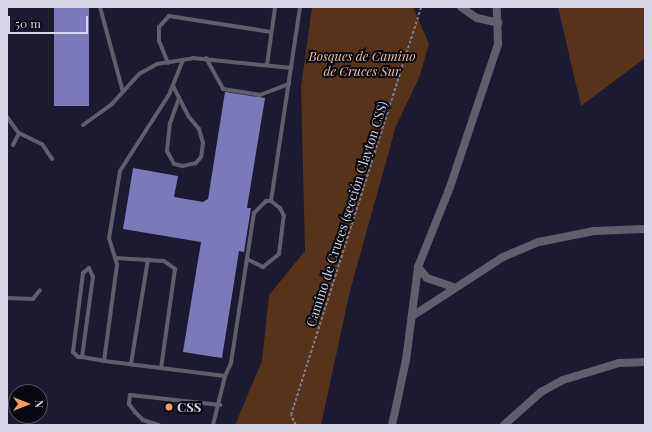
<!DOCTYPE html>
<html>
<head>
<meta charset="utf-8">
<style>
	body { margin:0 }
	#map { position:relative; width:652px; height:432px; overflow:hidden; background:#1c1a30; font-family:"Playfair Display",serif }
	div>[style] { position:absolute }
	.green>* { inset:0; background:#563319 }
	.building>* { inset:0; background:#7c79ba; transform-origin:0 0 }
	.path>* { height:2px; margin-top:-1px; transform-origin:0; background:repeating-linear-gradient(90deg,#7e7d90 0 3px,transparent 0 5px) }
	.lane>* { height:4px; margin:-2px; padding:0 2px; transform-origin:2px; border-radius:2px; background:#5f5f6b }
	.street>* { height:8px; margin:-4px; padding:0 4px; transform-origin:4px; border-radius:4px; background:#5f5f6b }
	.dots>* { width:11px; height:11px; translate:-50% -50%; box-sizing:border-box; border:2px solid #070710; border-radius:50% }
	span { translate:-50% -50%; white-space:nowrap; text-align:center; line-height:1.15; -webkit-text-stroke:4px #070710; paint-order:stroke }
	.park-label { font-size:13px; color:#f3bf9c; font-style:italic }
	.street-label { font-size:13px; color:#d5d5e5 }
	.poi-label { font-size:13px; color:#d5d5e5; font-weight:700 }
	.left { translate:0 -50%; text-align:left }
	.frame { position:absolute; inset:0; border:8px solid #d5d5e5; pointer-events:none }
	.north { position:absolute; left:8px; top:384px; width:40px; height:40px; box-sizing:border-box; background:#070710; border:1px solid #595965; border-radius:50%; rotate:90deg; font-size:11px; font-weight:700; line-height:16px; text-align:center; color:#d5d5e5 }
	.north::after { content:''; display:block; margin:auto; width:14px; height:18px; background:#fd9c56; clip-path:polygon(50% 0,100% 100%,50% 72%,0 100%) }
	.scale { position:absolute; left:8px; top:16px; width:80px; height:18px; box-sizing:border-box; border:2px solid #d5d5e5; border-top:0; padding-left:5px; font-size:12px; line-height:14px; white-space:nowrap; color:#d5d5e5; -webkit-text-stroke:3px #070710; paint-order:stroke }
</style>
</head>
<body>
<div id="map">
	<div class="green">
		<i style="clip-path:polygon(312px 7px,413px 7px,429px 44px,419px 78px,396px 126px,350px 291px,321px 425px,235px 425px,262px 361px,269px 295px,305px 251px,301px 87px)"></i>
		<i style="clip-path:polygon(558px 7px,645px 7px,645px 58px,581px 106px)"></i>
	</div>
	<div class="building">
		<i style="left:54px;top:7px;width:35px;height:99px"></i>
		<i style="clip-path:polygon(225px 92px,265px 98px,247px 208px,251px 208px,244px 252px,239px 251px,222px 358px,183px 352px,201px 242px,123px 229px,133px 168px,178px 176px,174px 197px,203px 202px,208px 199px)"></i>
	</div>
	<div class="path">
		<i style="left:296px;top:425px;width:11px;rotate:-117deg"></i>
		<i style="left:291px;top:415px;width:428px;rotate:-72.3deg"></i>
	</div>
	<div class="lane">
		<i style="left:100px;top:7px;width:88px;rotate:74.9deg"></i>
		<i style="left:206px;top:58px;width:35px;rotate:61deg"></i>
		<i style="left:223px;top:89px;width:37px;rotate:9deg"></i>
		<i style="left:260px;top:95px;width:31px;rotate:-21deg"></i>
		<i style="left:183px;top:60px;width:35px;rotate:112deg"></i>
		<i style="left:170px;top:93px;width:93px;rotate:122.7deg"></i>
		<i style="left:120px;top:171px;width:68px;rotate:99.3deg"></i>
		<i style="left:109px;top:238px;width:28px;rotate:73deg"></i>
		<i style="left:117px;top:265px;width:97px;rotate:97.7deg"></i>
		<i style="left:104px;top:361px;width:122px;rotate:7.1deg"></i>
		<i style="left:225px;top:376px;width:14px;rotate:-65deg"></i>
		<i style="left:231px;top:363px;width:152px;rotate:-81.3deg"></i>
		<i style="left:254px;top:213px;width:17px;rotate:-45deg"></i>
		<i style="left:266px;top:201px;width:5px"></i>
		<i style="left:271px;top:201px;width:196px;rotate:-81.5deg"></i>
		<i style="left:168px;top:63px;width:24px;rotate:-112deg"></i>
		<i style="left:159px;top:41px;width:14px;rotate:-90deg"></i>
		<i style="left:159px;top:27px;width:15px;rotate:-48deg"></i>
		<i style="left:169px;top:16px;width:103px;rotate:8.9deg"></i>
		<i style="left:267px;top:65px;width:59px;rotate:-82.1deg"></i>
		<i style="left:173px;top:86px;width:35px;rotate:63deg"></i>
		<i style="left:189px;top:117px;width:16px;rotate:50deg"></i>
		<i style="left:199px;top:129px;width:15px;rotate:74deg"></i>
		<i style="left:203px;top:143px;width:14px;rotate:98deg"></i>
		<i style="left:201px;top:157px;width:8px;rotate:130deg"></i>
		<i style="left:196px;top:163px;width:13px;rotate:167deg"></i>
		<i style="left:183px;top:166px;width:9px;rotate:-167deg"></i>
		<i style="left:174px;top:164px;width:15px;rotate:-118deg"></i>
		<i style="left:167px;top:151px;width:28px;rotate:-84deg"></i>
		<i style="left:170px;top:123px;width:27px;rotate:-70deg"></i>
		<i style="left:7px;top:117px;width:19px;rotate:54deg"></i>
		<i style="left:83px;top:125px;width:34px;rotate:-36deg"></i>
		<i style="left:111px;top:105px;width:42px;rotate:-47.9deg"></i>
		<i style="left:139px;top:74px;width:21px;rotate:-29deg"></i>
		<i style="left:157px;top:64px;width:36px;rotate:-9deg"></i>
		<i style="left:193px;top:58px;width:99px;rotate:5.8deg"></i>
		<i style="left:13px;top:145px;width:13px;rotate:-63deg"></i>
		<i style="left:19px;top:133px;width:25px;rotate:26deg"></i>
		<i style="left:42px;top:144px;width:18px;rotate:56deg"></i>
		<i style="left:115px;top:258px;width:49px;rotate:3.5deg"></i>
		<i style="left:164px;top:261px;width:14px;rotate:36deg"></i>
		<i style="left:175px;top:269px;width:100px;rotate:98deg"></i>
		<i style="left:249px;top:260px;width:16px;rotate:27deg"></i>
		<i style="left:263px;top:267px;width:21px;rotate:-39deg"></i>
		<i style="left:279px;top:254px;width:38px;rotate:-83deg"></i>
		<i style="left:284px;top:216px;width:9px;rotate:-117deg"></i>
		<i style="left:280px;top:208px;width:11px;rotate:-142deg"></i>
		<i style="left:7px;top:298px;width:26px;rotate:2deg"></i>
		<i style="left:33px;top:299px;width:11px;rotate:-52deg"></i>
		<i style="left:82px;top:357px;width:81px;rotate:-82.2deg"></i>
		<i style="left:93px;top:277px;width:10px;rotate:-114deg"></i>
		<i style="left:89px;top:268px;width:8px;rotate:140deg"></i>
		<i style="left:83px;top:273px;width:80px;rotate:97.2deg"></i>
		<i style="left:73px;top:352px;width:7px;rotate:45deg"></i>
		<i style="left:78px;top:357px;width:4px"></i>
		<i style="left:82px;top:357px;width:22px;rotate:10deg"></i>
		<i style="left:131px;top:364px;width:106px;rotate:-80.8deg"></i>
		<i style="left:159px;top:425px;width:17px;rotate:-163deg"></i>
		<i style="left:143px;top:420px;width:11px;rotate:-135deg"></i>
		<i style="left:135px;top:412px;width:10px;rotate:-127deg"></i>
		<i style="left:129px;top:404px;width:9px;rotate:-84deg"></i>
		<i style="left:130px;top:395px;width:91px;rotate:6.3deg"></i>
		<i style="left:213px;top:425px;width:50px;rotate:-76.2deg"></i>
	</div>
	<div class="street">
		<i style="left:461px;top:7px;width:19px;rotate:35deg"></i>
		<i style="left:477px;top:18px;width:22px;rotate:13deg"></i>
		<i style="left:418px;top:267px;width:14px;rotate:51deg"></i>
		<i style="left:427px;top:278px;width:28px;rotate:19deg"></i>
		<i style="left:414px;top:315px;width:106px;rotate:-33.1deg"></i>
		<i style="left:503px;top:257px;width:39px;rotate:-23deg"></i>
		<i style="left:539px;top:242px;width:56px;rotate:-11.3deg"></i>
		<i style="left:594px;top:231px;width:51px;rotate:-2.2deg"></i>
		<i style="left:392px;top:425px;width:66px;rotate:-77.8deg"></i>
		<i style="left:406px;top:360px;width:94px;rotate:-82.6deg"></i>
		<i style="left:418px;top:267px;width:86px;rotate:-68.2deg"></i>
		<i style="left:450px;top:187px;width:151px;rotate:-71.4deg"></i>
		<i style="left:498px;top:44px;width:37px;rotate:-92deg"></i>
		<i style="left:504px;top:425px;width:50px;rotate:-41.7deg"></i>
		<i style="left:541px;top:392px;width:25px;rotate:-29deg"></i>
		<i style="left:563px;top:380px;width:59px;rotate:-16.9deg"></i>
		<i style="left:619px;top:363px;width:26px;rotate:-2deg"></i>
	</div>
	<div class="dots">
		<i style="left:169px;top:407px;background:#fd9c56"></i>
	</div>
	<div class="park-label">
		<span style="left:362px;top:64px">Bosques de Camino<br>de Cruces Sur</span>
	</div>
	<div class="street-label">
		<span style="left:347px;top:214px;rotate:-72deg">Camino de Cruces (sección Clayton CSS)</span>
	</div>
	<div class="poi-label">
		<span class="left" style="left:177px;top:407px">CSS</span>
	</div>
	<div class="frame"></div>
	<div class="north">N</div>
	<div class="scale">50 m</div>
</div>
</body>
</html>
